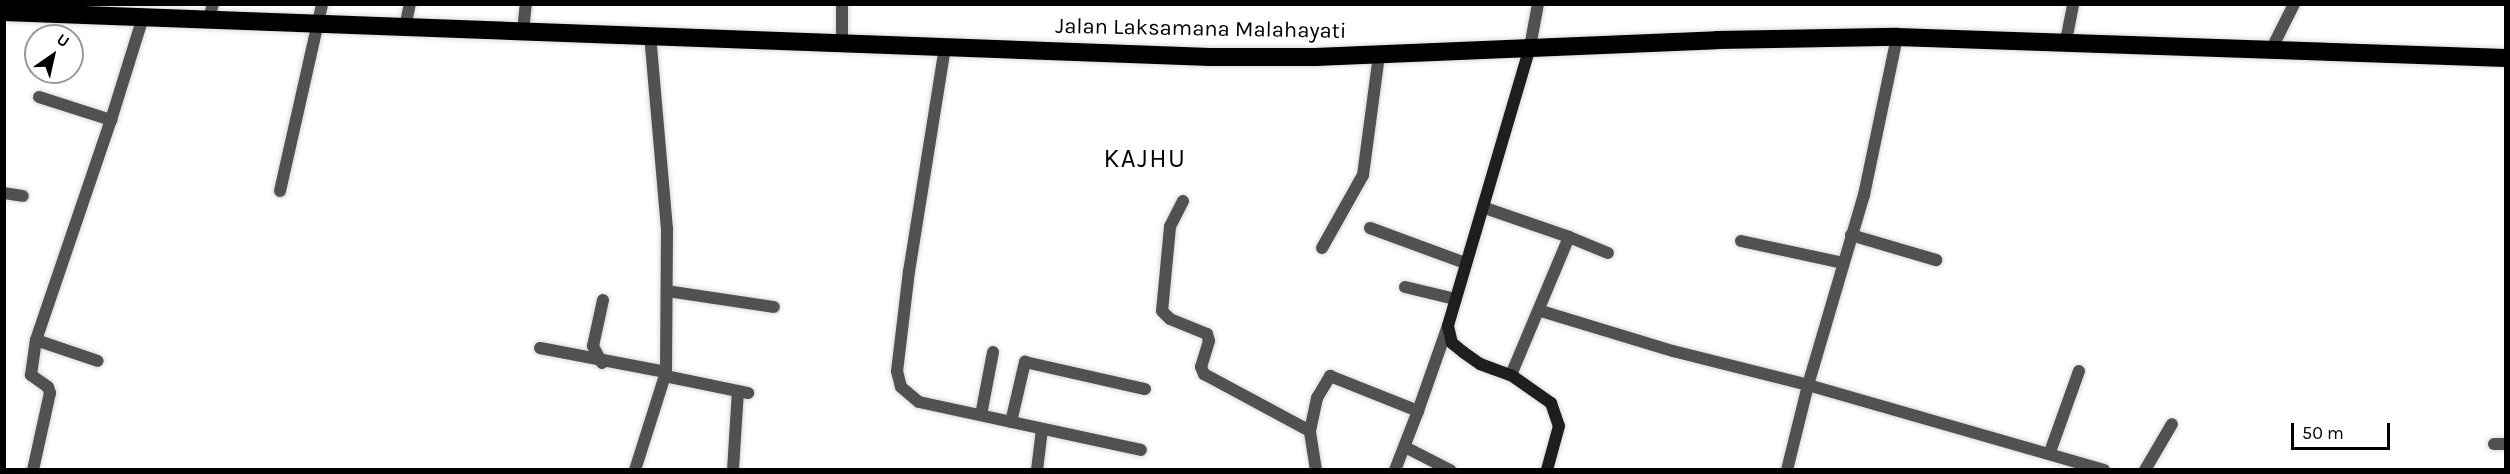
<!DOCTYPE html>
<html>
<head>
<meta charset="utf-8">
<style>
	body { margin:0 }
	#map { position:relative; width:2510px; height:474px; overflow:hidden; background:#fff; font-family:Karla,sans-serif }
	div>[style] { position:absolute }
	.roads { filter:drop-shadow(0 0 2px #dbdbdb) drop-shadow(0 0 2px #dbdbdb) }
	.street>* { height:12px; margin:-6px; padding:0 6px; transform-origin:6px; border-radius:6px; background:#515151 }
	.secondary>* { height:12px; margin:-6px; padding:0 6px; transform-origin:6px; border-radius:6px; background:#1e1e1e }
	.highway>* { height:18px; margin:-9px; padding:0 9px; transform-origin:9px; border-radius:9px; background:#000 }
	span { translate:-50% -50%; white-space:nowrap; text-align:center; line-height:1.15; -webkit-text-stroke:6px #fff; paint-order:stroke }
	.street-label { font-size:22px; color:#000 }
	.quarter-label { font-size:26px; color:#000; letter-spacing:1.5px }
	.frame { position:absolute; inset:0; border:6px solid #000; pointer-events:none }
	.north { position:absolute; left:24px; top:24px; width:60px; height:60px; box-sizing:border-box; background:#fff; border:2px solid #999; border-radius:50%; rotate:34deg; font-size:16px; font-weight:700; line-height:24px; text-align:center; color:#000 }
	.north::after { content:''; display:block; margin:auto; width:21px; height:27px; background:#000; clip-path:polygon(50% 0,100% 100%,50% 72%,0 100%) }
	.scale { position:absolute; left:2291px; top:423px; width:99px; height:27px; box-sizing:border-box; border:3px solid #000; border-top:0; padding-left:8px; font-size:18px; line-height:21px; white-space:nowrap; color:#000; -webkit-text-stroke:4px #fff; paint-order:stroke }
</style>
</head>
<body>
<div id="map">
	<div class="roads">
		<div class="street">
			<i style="left:209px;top:18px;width:15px;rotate:-74deg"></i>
			<i style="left:405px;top:27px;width:24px;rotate:-78deg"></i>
			<i style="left:523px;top:31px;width:27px;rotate:-84deg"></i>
			<i style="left:2066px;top:41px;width:38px;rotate:-79deg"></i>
			<i style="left:842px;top:42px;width:38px;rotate:-90deg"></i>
			<i style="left:945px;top:47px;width:227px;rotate:99.1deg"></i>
			<i style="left:909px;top:271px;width:101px;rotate:96.8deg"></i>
			<i style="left:897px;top:371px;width:16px;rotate:76deg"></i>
			<i style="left:901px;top:387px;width:23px;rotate:40deg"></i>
			<i style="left:919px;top:402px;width:227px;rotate:12.2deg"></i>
			<i style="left:1530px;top:47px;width:44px;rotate:-79.5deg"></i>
			<i style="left:2272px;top:48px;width:49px;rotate:-63.4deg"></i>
			<i style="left:39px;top:97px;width:76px;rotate:17.7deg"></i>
			<i style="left:111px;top:120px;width:108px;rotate:-72.7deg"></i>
			<i style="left:280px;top:191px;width:192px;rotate:-77.3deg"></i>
			<i style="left:4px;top:193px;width:19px;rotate:9deg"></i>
			<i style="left:1183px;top:201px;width:29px;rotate:117deg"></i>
			<i style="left:1170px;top:227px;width:84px;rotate:95.4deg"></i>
			<i style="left:1162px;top:311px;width:11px;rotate:45deg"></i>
			<i style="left:1170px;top:319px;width:40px;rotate:22deg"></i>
			<i style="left:1207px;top:334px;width:7px;rotate:74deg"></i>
			<i style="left:1209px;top:341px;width:27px;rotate:107deg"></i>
			<i style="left:1201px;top:367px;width:8px;rotate:67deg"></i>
			<i style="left:1204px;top:374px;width:120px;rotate:28.3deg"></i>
			<i style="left:1485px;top:208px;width:89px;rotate:19deg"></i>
			<i style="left:1569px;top:237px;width:150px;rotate:112.8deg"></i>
			<i style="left:1370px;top:228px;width:101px;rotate:20.2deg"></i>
			<i style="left:1851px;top:235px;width:89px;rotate:16.4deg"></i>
			<i style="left:1569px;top:237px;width:42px;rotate:22.3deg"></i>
			<i style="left:1741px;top:241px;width:104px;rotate:12.2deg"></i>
			<i style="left:1322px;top:248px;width:84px;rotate:-60.7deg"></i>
			<i style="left:1363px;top:175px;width:121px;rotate:-82.4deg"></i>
			<i style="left:1405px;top:287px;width:51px;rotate:13.5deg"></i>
			<i style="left:667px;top:291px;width:108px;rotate:8.5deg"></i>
			<i style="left:1541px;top:311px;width:138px;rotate:16.9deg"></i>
			<i style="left:1673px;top:351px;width:139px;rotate:14.1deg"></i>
			<i style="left:1808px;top:385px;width:308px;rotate:16deg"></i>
			<i style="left:36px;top:340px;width:65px;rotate:18.7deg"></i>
			<i style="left:540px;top:348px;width:128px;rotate:10.8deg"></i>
			<i style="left:602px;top:363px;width:19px;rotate:-118deg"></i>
			<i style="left:593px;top:346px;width:47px;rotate:-77.7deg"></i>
			<i style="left:665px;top:376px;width:85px;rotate:11.6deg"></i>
			<i style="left:1418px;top:411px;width:90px;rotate:-70.6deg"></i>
			<i style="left:981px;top:415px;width:64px;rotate:-79.2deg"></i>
			<i style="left:1011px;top:422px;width:62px;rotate:-76.9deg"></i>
			<i style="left:1025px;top:362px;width:123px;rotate:12.7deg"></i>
			<i style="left:2494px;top:444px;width:12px"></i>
			<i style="left:1405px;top:447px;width:51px;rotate:27.1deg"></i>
			<i style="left:2050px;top:452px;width:86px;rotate:-70.3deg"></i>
			<i style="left:33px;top:470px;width:79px;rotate:-77.6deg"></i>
			<i style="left:50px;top:393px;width:6px;rotate:-108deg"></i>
			<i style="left:48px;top:387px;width:21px;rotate:-145deg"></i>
			<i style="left:31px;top:375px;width:35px;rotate:-82deg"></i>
			<i style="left:36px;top:340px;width:232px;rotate:-71.2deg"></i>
			<i style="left:635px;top:470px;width:103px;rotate:-72.4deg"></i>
			<i style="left:666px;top:372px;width:143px;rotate:-89.6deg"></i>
			<i style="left:667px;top:229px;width:195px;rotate:-95deg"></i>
			<i style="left:733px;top:470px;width:79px;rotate:-86.4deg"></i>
			<i style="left:1037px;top:470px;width:41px;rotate:-83deg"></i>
			<i style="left:1316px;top:470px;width:39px;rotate:-99deg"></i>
			<i style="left:1310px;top:431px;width:34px;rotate:-78deg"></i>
			<i style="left:1317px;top:398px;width:26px;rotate:-59deg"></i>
			<i style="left:1330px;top:376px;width:95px;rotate:21.7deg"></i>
			<i style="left:1418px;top:411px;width:63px;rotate:111.3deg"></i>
			<i style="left:1787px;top:470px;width:88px;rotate:-76.1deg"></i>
			<i style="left:1808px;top:385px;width:198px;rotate:-73.6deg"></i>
			<i style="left:1864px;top:195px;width:161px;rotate:-78.2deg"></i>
			<i style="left:2145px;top:470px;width:53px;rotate:-59.6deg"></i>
		</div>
		<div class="secondary">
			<i style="left:1530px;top:47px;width:291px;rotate:106.4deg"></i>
			<i style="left:1448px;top:326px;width:17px;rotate:77deg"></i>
			<i style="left:1452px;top:343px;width:14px;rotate:39deg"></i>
			<i style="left:1463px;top:352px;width:21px;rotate:35deg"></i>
			<i style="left:1480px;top:364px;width:33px;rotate:20deg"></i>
			<i style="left:1511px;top:375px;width:49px;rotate:35deg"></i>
			<i style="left:1551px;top:403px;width:24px;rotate:71deg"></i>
			<i style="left:1559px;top:426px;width:46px;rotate:105.3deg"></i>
		</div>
		<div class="highway">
			<i style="left:4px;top:12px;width:1207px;rotate:2.14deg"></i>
			<i style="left:1210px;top:57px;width:105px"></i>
			<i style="left:1315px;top:57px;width:402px;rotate:-2.4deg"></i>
			<i style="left:1717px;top:40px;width:180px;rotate:-1deg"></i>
			<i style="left:1897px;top:37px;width:609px;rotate:1.97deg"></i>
		</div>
	</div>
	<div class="street-label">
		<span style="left:1201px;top:29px;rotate:1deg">Jalan Laksamana Malahayati</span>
	</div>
	<div class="quarter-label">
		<span style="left:1145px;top:159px">KAJHU</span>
	</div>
	<div class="frame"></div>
	<div class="north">U</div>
	<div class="scale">50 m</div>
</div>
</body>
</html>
